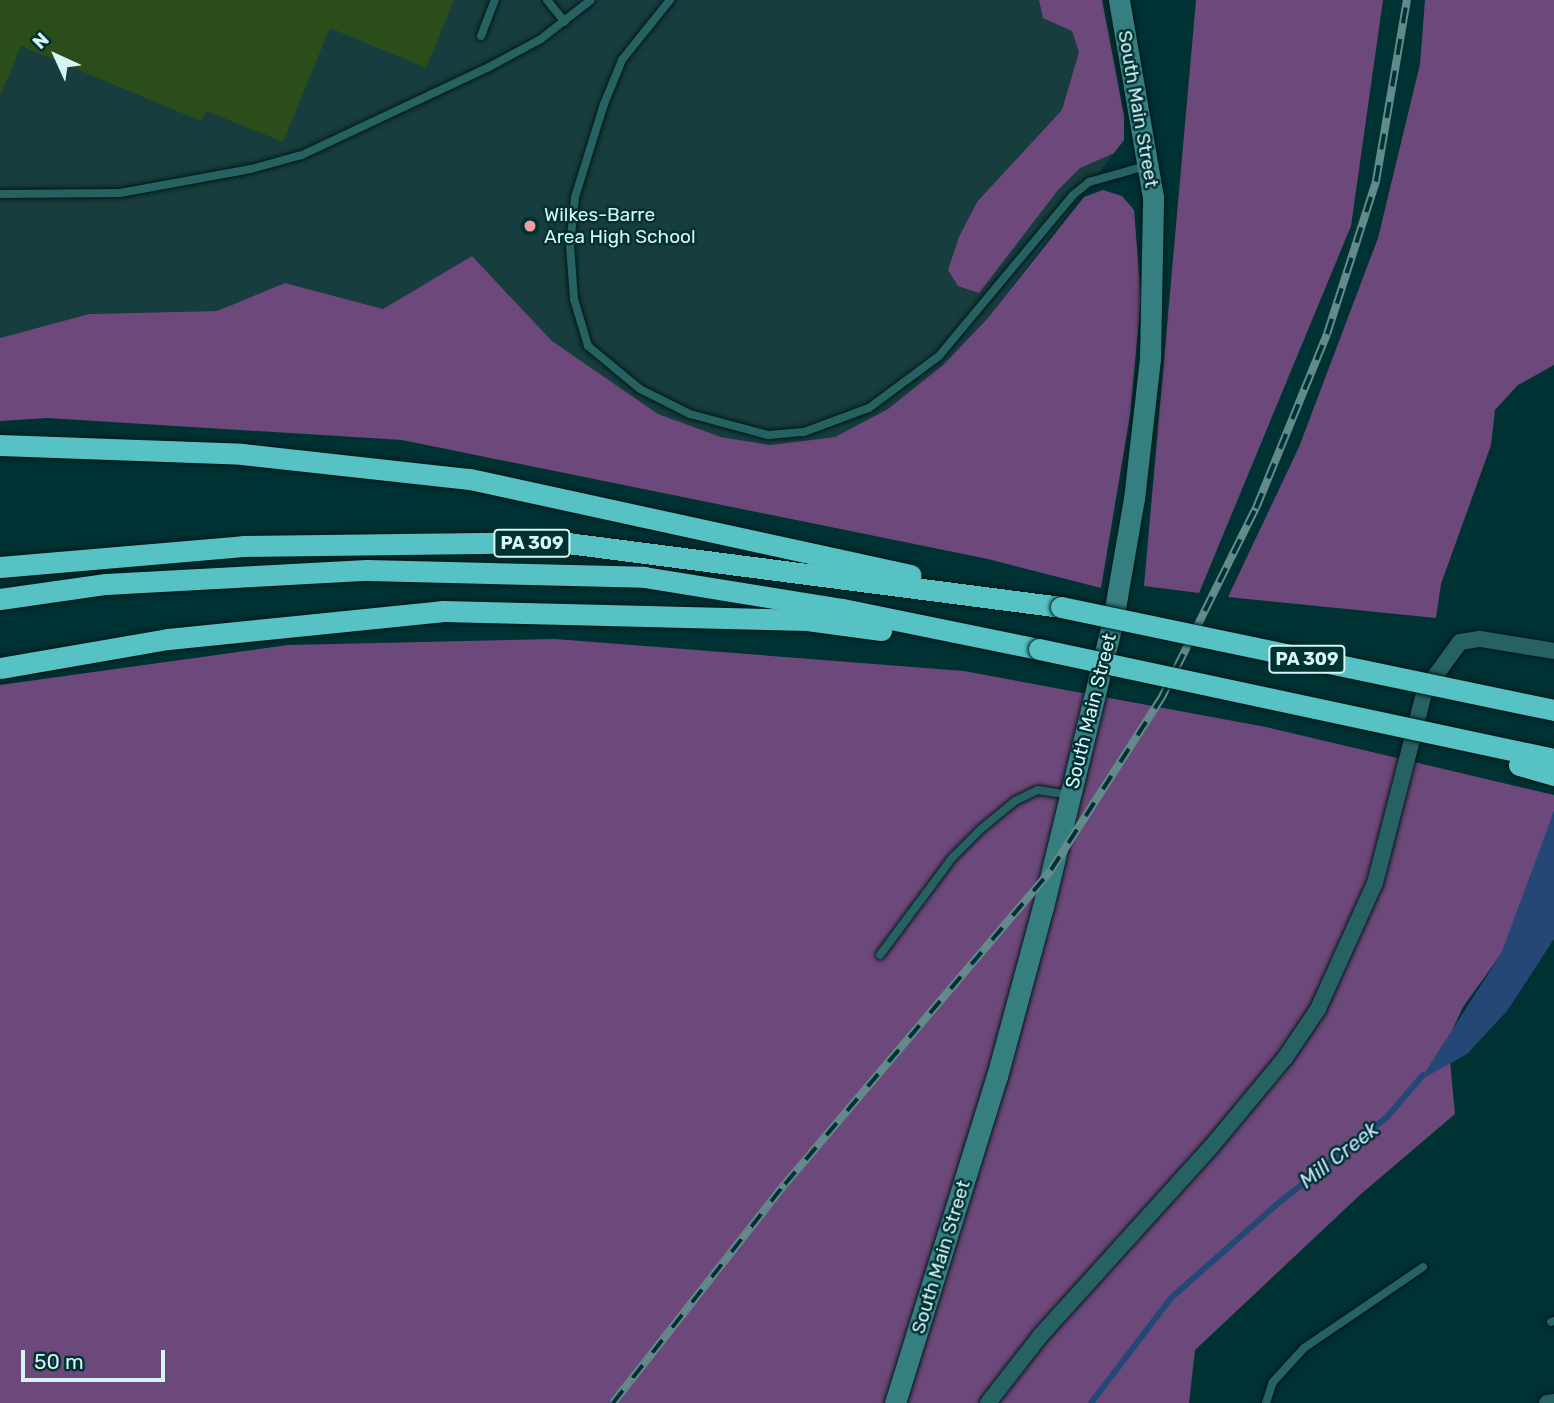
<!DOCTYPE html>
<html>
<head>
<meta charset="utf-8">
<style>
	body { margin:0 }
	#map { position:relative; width:1554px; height:1403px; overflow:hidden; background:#013233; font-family:Rubik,sans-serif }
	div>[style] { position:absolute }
	.built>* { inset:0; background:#173d3e }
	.forest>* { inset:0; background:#6d487a }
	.water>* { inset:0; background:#244775 }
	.stream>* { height:6px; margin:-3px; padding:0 3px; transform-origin:3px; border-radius:3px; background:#244775 }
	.building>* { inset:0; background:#2a4d19 }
	.roads { filter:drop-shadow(0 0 2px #001819) drop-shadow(0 0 2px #001819) }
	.lane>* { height:8px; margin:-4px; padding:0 4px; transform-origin:4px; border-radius:4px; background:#276263 }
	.street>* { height:16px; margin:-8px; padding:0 8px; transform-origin:8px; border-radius:8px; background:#276263 }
	.secondary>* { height:21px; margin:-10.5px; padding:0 10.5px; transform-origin:10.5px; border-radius:10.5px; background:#357f80 }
	.highway>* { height:21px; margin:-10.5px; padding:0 10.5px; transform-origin:10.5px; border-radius:10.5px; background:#56c2c4 }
	.rail>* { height:8px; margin-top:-4px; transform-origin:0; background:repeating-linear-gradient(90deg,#013233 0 16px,#638b8b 0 32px); box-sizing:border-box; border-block:2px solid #638b8b }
	.bridges { filter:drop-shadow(0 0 2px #001819) drop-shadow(0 0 2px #001819) }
	.highway-bridge>* { height:21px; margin:-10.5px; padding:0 10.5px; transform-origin:10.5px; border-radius:10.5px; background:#56c2c4 }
	.dots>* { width:19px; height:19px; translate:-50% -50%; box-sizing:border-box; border:4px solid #013233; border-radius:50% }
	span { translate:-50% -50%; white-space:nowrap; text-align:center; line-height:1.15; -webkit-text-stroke:5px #013233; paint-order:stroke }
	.shield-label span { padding:2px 5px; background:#013233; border:2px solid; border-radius:5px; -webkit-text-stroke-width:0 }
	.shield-label { font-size:18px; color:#d8f5f5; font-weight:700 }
	.street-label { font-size:19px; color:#d8f5f5 }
	.poi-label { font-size:19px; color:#d8f5f5 }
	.left { translate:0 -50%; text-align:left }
	.water-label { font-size:21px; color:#cae0fe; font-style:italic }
	.north { position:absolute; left:21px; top:21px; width:70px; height:70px; -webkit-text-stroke:5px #013233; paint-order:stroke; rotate:315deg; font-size:19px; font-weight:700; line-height:28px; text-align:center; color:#d8f5f5 }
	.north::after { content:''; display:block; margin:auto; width:24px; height:32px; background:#d8f5f5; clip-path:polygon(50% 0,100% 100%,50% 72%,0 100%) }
	.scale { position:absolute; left:21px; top:1350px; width:144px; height:32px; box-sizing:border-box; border:4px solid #d8f5f5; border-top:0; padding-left:9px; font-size:21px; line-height:24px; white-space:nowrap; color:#d8f5f5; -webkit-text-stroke:5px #013233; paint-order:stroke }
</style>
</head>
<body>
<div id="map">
	<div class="built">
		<i style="clip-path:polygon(0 0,1102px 0,1124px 116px,1124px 140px,987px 319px,943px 365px,888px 409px,835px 437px,770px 445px,721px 437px,658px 414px,552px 341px,472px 256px,383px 309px,285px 283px,217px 311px,89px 314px,0 338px)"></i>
	</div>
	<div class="forest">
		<i style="clip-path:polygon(1039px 0,1102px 0,1124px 116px,1124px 140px,1114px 153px,1080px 168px,1058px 190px,979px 293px,958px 286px,948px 270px,959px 237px,977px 202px,1062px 110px,1079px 52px,1072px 31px,1043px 18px)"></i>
		<i style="clip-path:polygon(1196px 0,1383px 0,1351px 226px,1199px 593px,1144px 586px)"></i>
		<i style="clip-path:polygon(1425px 0,1554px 0,1554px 365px,1518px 385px,1495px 410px,1491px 445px,1441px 584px,1436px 618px,1228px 597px,1299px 447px,1378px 238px,1420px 64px)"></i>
		<i style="clip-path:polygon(1103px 190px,1122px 196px,1134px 210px,1141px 299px,1130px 415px,1101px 588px,988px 559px,402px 440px,47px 418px,0 421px,0 338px,89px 314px,217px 311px,285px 283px,383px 309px,472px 256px,552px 341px,658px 414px,721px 437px,770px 445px,835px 437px,888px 409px,943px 365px,987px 319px,1084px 197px)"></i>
		<i style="clip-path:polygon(555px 639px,964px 671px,1266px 727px,1554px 795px,1554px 811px,1518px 917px,1501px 954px,1463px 1007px,1448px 1039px,1455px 1114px,1361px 1194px,1195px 1350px,1189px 1403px,0 1403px,0 685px,288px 645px)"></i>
	</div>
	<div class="water">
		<i style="clip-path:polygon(1554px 811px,1554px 939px,1507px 1011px,1467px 1054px,1420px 1080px,1501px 954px)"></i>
	</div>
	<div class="stream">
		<i style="left:1091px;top:1403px;width:132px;rotate:-52.7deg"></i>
		<i style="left:1171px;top:1298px;width:140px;rotate:-41.5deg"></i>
		<i style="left:1276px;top:1205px;width:142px;rotate:-38.4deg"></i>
		<i style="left:1387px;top:1117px;width:55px;rotate:-49.4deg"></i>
	</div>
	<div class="building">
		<i style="clip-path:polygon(0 0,454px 0,426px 68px,330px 28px,283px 142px,206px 111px,201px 121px,21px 46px,0 96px)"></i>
	</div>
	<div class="roads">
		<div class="lane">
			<i style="left:547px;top:0;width:28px;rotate:51deg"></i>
			<i style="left:670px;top:0;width:77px;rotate:128.7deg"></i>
			<i style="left:622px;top:60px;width:48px;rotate:112.2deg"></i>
			<i style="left:604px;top:104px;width:97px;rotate:107.3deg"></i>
			<i style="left:575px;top:197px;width:48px;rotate:95.9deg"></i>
			<i style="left:570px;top:245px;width:54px;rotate:85.8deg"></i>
			<i style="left:574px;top:299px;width:49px;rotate:73.4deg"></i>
			<i style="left:588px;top:346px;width:67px;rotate:39.6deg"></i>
			<i style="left:640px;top:389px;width:56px;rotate:26.6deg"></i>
			<i style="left:690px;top:414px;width:81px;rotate:15.1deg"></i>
			<i style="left:768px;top:435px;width:36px;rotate:-5deg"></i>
			<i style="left:804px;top:432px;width:69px;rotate:-20.3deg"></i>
			<i style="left:869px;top:408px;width:87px;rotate:-36.6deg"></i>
			<i style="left:939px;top:356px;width:209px;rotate:-50.2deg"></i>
			<i style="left:1073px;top:195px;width:21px;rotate:-39deg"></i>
			<i style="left:1089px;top:182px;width:59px;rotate:-15.7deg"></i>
			<i style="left:481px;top:36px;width:39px;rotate:-69deg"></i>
			<i style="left:0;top:194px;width:120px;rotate:-0.5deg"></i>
			<i style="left:120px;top:193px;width:133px;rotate:-10.4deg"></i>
			<i style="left:251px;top:169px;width:53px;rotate:-15.4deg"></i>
			<i style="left:302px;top:155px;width:207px;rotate:-25.2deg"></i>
			<i style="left:489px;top:67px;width:59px;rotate:-28.3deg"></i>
			<i style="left:541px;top:39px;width:63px;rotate:-38deg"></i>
			<i style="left:880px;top:955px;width:121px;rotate:-53.4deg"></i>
			<i style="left:952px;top:858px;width:41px;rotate:-45deg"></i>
			<i style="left:981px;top:829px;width:44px;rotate:-39.5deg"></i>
			<i style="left:1015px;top:801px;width:25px;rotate:-26deg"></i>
			<i style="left:1038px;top:790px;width:31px;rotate:9deg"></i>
			<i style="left:1551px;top:1322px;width:3px;rotate:-18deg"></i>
			<i style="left:1266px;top:1403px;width:22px;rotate:-72deg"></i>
			<i style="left:1273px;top:1382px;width:46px;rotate:-47.6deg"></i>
			<i style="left:1304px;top:1348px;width:144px;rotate:-34.2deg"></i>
		</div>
		<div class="street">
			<i style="left:988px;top:1403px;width:86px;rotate:-52.1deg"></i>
			<i style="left:1041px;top:1335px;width:253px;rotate:-47.9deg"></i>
			<i style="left:1211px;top:1147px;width:116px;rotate:-50.3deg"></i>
			<i style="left:1285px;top:1058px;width:59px;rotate:-56deg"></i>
			<i style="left:1318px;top:1009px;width:138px;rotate:-65.7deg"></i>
			<i style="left:1375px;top:883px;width:199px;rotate:-75.5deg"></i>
			<i style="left:1425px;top:690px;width:59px;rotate:-53.9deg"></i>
			<i style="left:1460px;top:642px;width:20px;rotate:-9deg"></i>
			<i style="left:1480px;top:639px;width:75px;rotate:9.2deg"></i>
			<i style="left:1547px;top:1403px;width:7px;rotate:-8deg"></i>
		</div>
		<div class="secondary">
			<i style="left:895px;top:1403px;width:343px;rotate:-72.7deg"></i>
			<i style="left:997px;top:1076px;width:175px;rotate:-74.8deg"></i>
			<i style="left:1043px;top:907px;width:295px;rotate:-76.3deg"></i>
			<i style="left:1113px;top:620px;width:123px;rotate:-80.2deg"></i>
			<i style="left:1134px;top:499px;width:141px;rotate:-83.5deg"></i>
			<i style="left:1150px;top:359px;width:162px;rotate:-88.9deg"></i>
			<i style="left:1153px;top:197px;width:200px;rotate:-99.8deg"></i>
		</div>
		<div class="highway">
			<i style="left:0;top:445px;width:242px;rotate:2.1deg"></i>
			<i style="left:242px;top:454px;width:229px;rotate:6.3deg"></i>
			<i style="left:470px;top:479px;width:451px;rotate:12.3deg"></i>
			<i style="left:0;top:567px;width:244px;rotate:-4.9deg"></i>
			<i style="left:243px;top:546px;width:317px;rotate:-0.7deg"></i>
			<i style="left:560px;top:542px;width:505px;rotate:7.39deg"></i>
			<i style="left:0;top:599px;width:107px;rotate:-8.1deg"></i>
			<i style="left:106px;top:584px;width:261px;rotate:-3.1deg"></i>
			<i style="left:367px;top:570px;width:277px;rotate:1.4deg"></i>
			<i style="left:644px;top:577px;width:201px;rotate:9.2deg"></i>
			<i style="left:842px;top:609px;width:201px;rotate:11.5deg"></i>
			<i style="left:0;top:668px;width:170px;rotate:-9.8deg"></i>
			<i style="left:168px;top:639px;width:275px;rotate:-5.8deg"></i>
			<i style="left:442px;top:611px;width:365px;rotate:1.4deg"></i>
			<i style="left:807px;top:620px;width:75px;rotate:7.7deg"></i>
		</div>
	</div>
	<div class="rail">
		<i style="left:613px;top:1403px;width:278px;rotate:-51.9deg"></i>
		<i style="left:785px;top:1184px;width:412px;rotate:-49.7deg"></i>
		<i style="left:1051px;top:870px;width:206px;rotate:-57.3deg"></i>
		<i style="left:1162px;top:697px;width:211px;rotate:-63.6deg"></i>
		<i style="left:1256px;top:508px;width:188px;rotate:-67.8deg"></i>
		<i style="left:1327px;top:334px;width:161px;rotate:-72.2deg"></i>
		<i style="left:1376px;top:181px;width:184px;rotate:-80.3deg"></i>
	</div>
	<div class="bridges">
		<div class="highway-bridge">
			<i style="left:1061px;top:607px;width:504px;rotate:11.8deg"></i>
			<i style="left:1039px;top:649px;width:527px;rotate:12.06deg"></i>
			<i style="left:1519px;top:765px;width:36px;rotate:16deg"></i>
		</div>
	</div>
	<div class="dots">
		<i style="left:530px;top:226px;background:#f49b9f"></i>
	</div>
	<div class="shield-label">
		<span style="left:532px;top:543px">PA 309</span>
		<span style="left:1307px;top:659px">PA 309</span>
	</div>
	<div class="street-label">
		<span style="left:1138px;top:109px;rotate:80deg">South Main Street</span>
		<span style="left:1091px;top:711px;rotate:-76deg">South Main Street</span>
		<span style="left:941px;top:1257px;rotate:-73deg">South Main Street</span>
	</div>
	<div class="poi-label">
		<span class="left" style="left:544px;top:226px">Wilkes-Barre<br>Area High School</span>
	</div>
	<div class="water-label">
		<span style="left:1339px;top:1155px;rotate:-38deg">Mill Creek</span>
	</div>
	<div class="north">N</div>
	<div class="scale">50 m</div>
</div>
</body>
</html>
